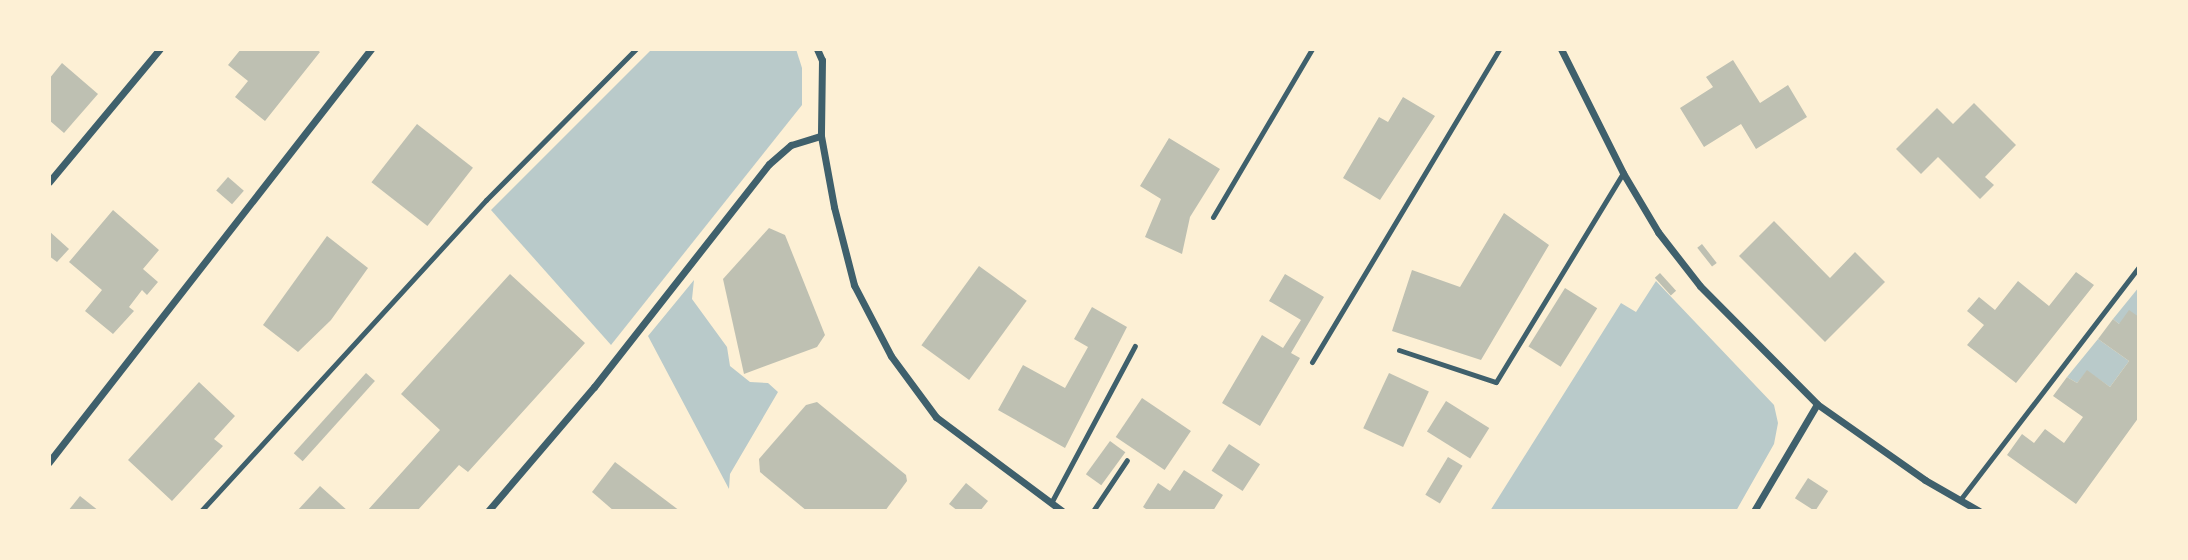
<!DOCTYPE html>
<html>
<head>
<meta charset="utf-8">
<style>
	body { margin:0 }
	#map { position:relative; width:2188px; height:560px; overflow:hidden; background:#fdf0d5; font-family:Barlow,sans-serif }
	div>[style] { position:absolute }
	.green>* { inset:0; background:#b9caca }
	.building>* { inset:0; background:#bec0b2; transform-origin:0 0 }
	.service>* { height:5px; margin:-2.5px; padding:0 2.5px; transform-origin:2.5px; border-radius:2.5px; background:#3f606c }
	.minor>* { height:7px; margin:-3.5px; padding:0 3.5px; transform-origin:3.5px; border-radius:3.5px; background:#3f606c }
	span { translate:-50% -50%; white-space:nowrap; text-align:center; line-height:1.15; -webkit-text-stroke:5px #fdf0d5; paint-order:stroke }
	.frame { position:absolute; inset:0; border:51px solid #fdf0d5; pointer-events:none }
</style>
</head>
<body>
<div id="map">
	<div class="green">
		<i style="clip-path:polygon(652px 49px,796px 49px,802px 68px,802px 105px,611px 345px,491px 210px)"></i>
		<i style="clip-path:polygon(694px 280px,692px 299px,727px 347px,730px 366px,750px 382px,768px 383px,778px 392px,730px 474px,729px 489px,648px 336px)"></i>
		<i style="clip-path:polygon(1656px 281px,1774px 405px,1778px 423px,1774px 444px,1736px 511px,1490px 511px,1621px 303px,1636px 312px)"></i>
		<i style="clip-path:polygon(2139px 287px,2139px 317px,2119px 324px,2113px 319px)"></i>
		<i style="clip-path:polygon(2098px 339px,2129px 361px,2110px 387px,2087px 371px,2077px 383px,2067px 377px)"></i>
	</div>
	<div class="building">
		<i style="clip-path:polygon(241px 49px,316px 49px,320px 52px,265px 121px,235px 97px,248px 81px,228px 65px)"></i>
		<i style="clip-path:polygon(1733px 60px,1760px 103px,1788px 85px,1807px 117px,1756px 149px,1741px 124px,1704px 147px,1680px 108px,1713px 87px,1706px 77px)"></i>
		<i style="clip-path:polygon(62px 63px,98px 94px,64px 133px,49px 120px,49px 79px)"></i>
		<i style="clip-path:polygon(1403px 97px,1435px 116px,1380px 200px,1343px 178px,1379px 117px,1388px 122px)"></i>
		<i style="clip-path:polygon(1974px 103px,2016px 145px,1985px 177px,1994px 185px,1980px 199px,1938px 157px,1921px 174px,1896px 149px,1937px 108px,1953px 124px)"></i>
		<i style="left:417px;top:124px;width:71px;height:74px;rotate:38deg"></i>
		<i style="clip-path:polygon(1169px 138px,1220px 169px,1190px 217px,1182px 254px,1145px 237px,1161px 199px,1140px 186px)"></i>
		<i style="left:228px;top:177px;width:21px;height:18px;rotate:41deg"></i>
		<i style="clip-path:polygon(113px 210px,159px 250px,143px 269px,158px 282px,147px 295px,142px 290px,129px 307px,134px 311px,113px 334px,85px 311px,102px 290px,69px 262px)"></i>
		<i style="clip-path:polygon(1504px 213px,1549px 245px,1481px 360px,1392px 331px,1412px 270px,1460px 287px)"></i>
		<i style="clip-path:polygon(1774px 221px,1830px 278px,1855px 252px,1885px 282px,1825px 342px,1739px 256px)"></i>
		<i style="clip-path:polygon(769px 228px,785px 235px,825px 335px,817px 347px,744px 374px,723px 279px)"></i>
		<i style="clip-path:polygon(49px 231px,69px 249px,57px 262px,49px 256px)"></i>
		<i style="clip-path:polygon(327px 236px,368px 268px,331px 320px,298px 352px,263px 325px)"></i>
		<i style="left:1702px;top:244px;width:24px;height:6px;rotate:52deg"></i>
		<i style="left:979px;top:266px;width:59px;height:98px;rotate:36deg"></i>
		<i style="clip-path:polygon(2076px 272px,2094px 285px,2016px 383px,1967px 345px,1984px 325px,1967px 311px,1979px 297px,1995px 310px,2018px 281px,2049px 306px)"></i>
		<i style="left:1660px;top:273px;width:24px;height:7px;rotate:48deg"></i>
		<i style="clip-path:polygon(510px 274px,585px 343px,468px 472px,459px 465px,417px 511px,367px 511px,440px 430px,401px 394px)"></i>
		<i style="clip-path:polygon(1285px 274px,1324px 297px,1291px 353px,1300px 358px,1260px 426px,1222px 403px,1262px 335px,1283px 348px,1301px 320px,1269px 301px)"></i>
		<i style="left:1565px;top:288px;width:38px;height:69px;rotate:32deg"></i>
		<i style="clip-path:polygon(1092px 307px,1127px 327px,1065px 448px,998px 410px,1023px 365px,1065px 388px,1088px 347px,1074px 339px)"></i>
		<i style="clip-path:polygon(2129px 310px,2139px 317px,2139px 417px,2076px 504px,2007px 455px,2022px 434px,2034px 443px,2045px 429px,2064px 443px,2083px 417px,2053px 396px,2067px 377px,2077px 383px,2087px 370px,2110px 387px,2129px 361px,2098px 339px,2113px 319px,2119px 324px)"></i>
		<i style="left:366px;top:373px;width:12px;height:108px;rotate:42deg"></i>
		<i style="left:1389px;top:373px;width:44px;height:61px;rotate:25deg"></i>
		<i style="clip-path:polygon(199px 382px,235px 416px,214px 439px,223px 446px,172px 501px,128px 460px)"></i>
		<i style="left:1142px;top:398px;width:59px;height:47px;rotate:34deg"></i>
		<i style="left:1446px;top:401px;width:51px;height:36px;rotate:32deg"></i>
		<i style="clip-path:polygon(817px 402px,906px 475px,907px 481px,885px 511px,807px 511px,760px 472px,759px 459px,806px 405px)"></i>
		<i style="left:1110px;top:441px;width:19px;height:41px;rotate:36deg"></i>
		<i style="left:1229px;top:444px;width:37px;height:32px;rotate:33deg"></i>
		<i style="left:1448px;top:457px;width:17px;height:44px;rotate:31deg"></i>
		<i style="clip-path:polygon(615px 462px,680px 511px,614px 511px,592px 492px)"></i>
		<i style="clip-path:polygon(1184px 470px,1223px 495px,1213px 511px,1149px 511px,1143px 507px,1158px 483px,1170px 491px)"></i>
		<i style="left:1808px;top:478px;width:24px;height:24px;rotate:33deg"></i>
		<i style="clip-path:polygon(966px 483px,988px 501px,980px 511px,958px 511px,949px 504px)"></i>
		<i style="clip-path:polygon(320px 486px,348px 511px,297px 511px)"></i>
		<i style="clip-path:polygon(80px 496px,99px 511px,68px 511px)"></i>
	</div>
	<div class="service">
		<i style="left:1213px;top:217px;width:195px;rotate:-59.5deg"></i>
		<i style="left:1399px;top:350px;width:102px;rotate:18.3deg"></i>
		<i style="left:1496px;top:382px;width:245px;rotate:-58.7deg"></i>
		<i style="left:1312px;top:362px;width:365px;rotate:-59.1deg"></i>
		<i style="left:1960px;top:500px;width:294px;rotate:-52.5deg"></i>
		<i style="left:1051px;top:503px;width:178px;rotate:-61.9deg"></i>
		<i style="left:201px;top:511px;width:422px;rotate:-47.5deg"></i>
		<i style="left:486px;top:200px;width:213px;rotate:-45.2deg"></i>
		<i style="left:1093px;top:511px;width:61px;rotate:-56.3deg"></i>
	</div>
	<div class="minor">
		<i style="left:817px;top:49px;width:12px;rotate:66deg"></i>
		<i style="left:822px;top:60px;width:76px;rotate:90.8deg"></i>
		<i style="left:821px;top:136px;width:72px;rotate:79.6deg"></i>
		<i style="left:834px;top:207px;width:81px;rotate:75.6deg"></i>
		<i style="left:854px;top:285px;width:80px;rotate:62.5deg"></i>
		<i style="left:891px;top:356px;width:76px;rotate:53.6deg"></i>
		<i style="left:936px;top:417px;width:157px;rotate:36.7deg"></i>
		<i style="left:1561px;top:49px;width:139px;rotate:63.4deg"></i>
		<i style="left:1623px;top:173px;width:69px;rotate:59.3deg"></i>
		<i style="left:1658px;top:232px;width:68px;rotate:52.1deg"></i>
		<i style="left:1700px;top:286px;width:166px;rotate:45.2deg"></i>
		<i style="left:1817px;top:404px;width:132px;rotate:35.1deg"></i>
		<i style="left:1925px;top:480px;width:62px;rotate:29.9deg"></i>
		<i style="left:49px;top:182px;width:173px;rotate:-50.2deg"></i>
		<i style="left:49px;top:462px;width:524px;rotate:-52.06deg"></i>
		<i style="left:488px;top:511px;width:163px;rotate:-49.5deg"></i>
		<i style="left:594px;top:387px;width:283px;rotate:-51.9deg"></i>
		<i style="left:769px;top:164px;width:29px;rotate:-41deg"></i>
		<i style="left:791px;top:145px;width:31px;rotate:-17deg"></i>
		<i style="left:1754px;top:511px;width:124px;rotate:-59.5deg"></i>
	</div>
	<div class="frame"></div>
</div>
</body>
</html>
